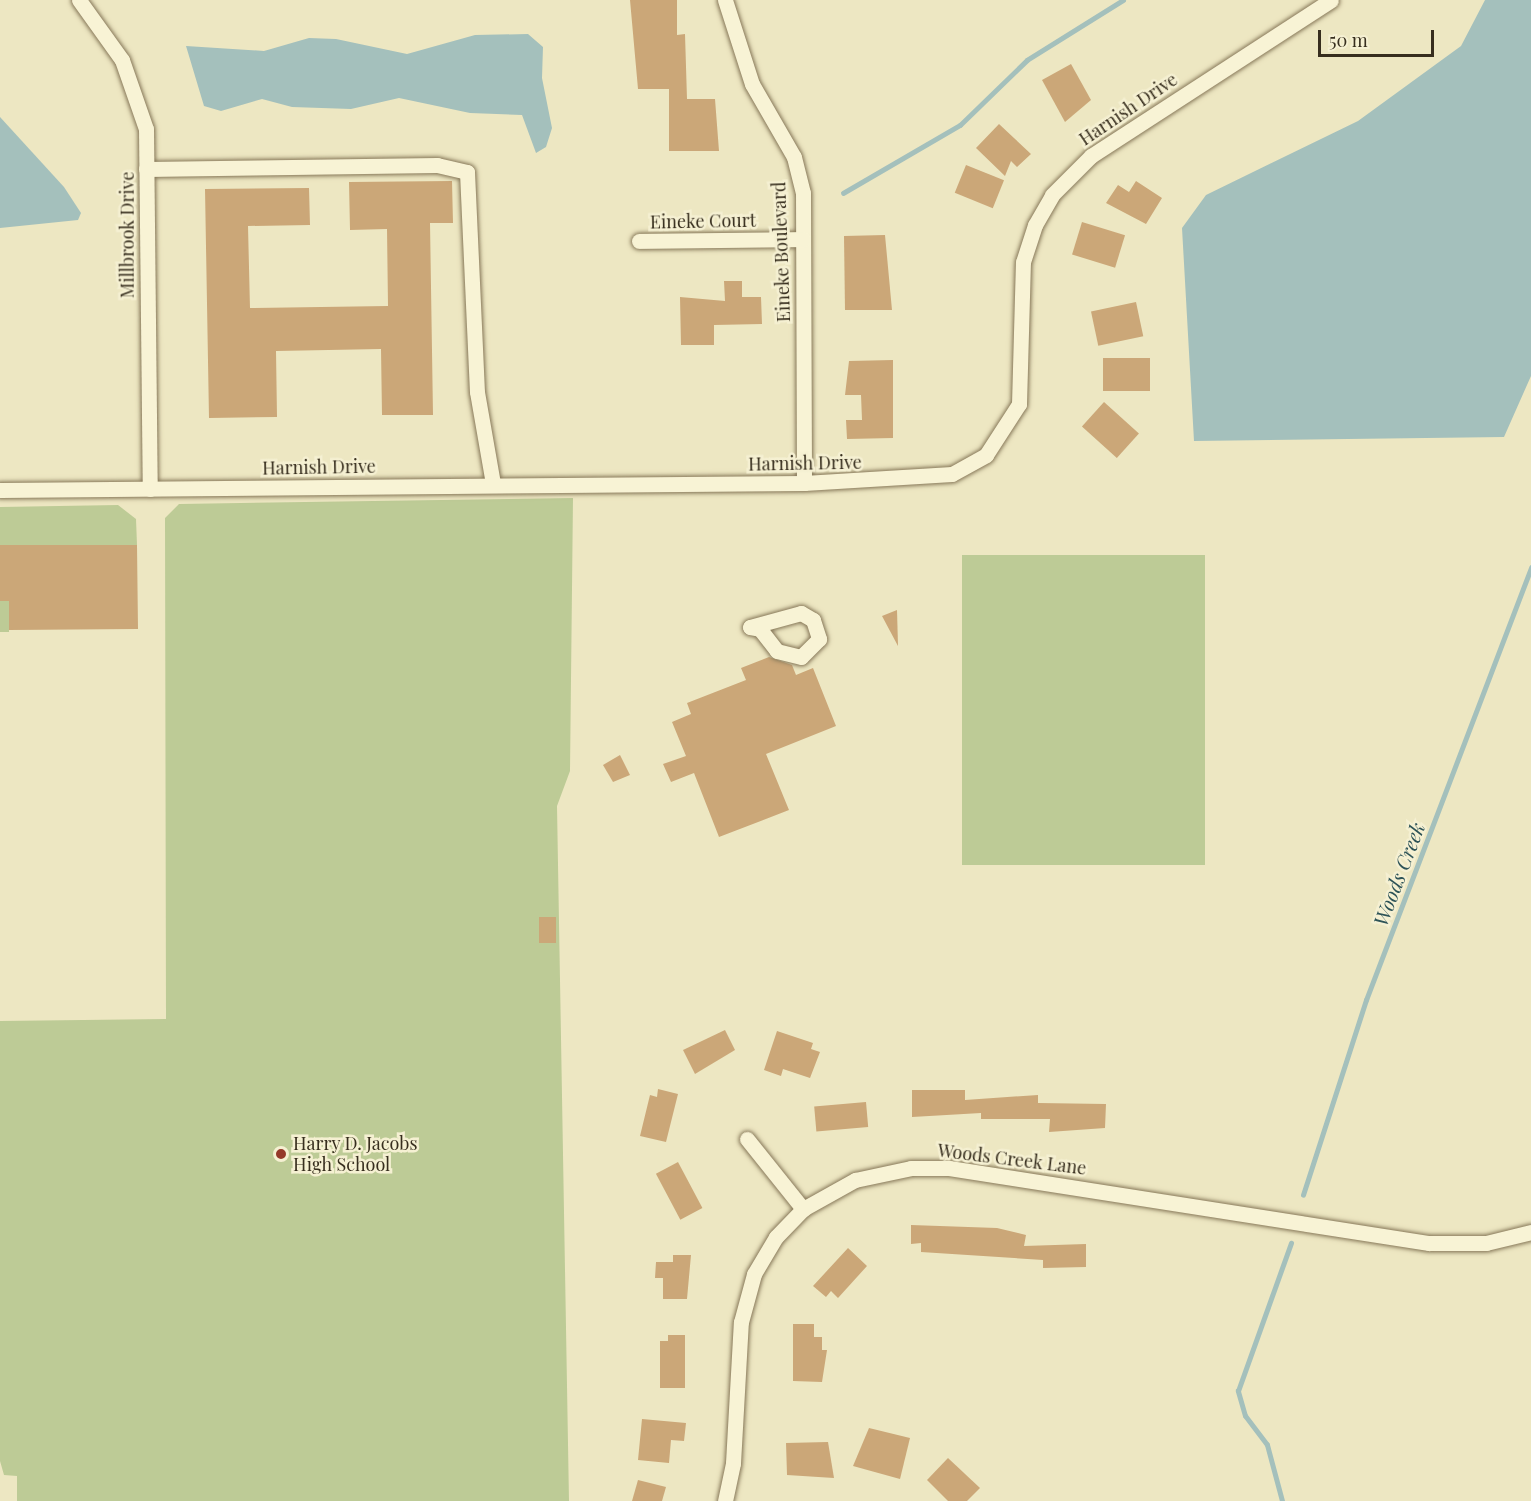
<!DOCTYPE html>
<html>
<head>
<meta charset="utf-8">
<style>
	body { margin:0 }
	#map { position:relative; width:1531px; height:1501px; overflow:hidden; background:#ede7c2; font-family:"Playfair Display",serif }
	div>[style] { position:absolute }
	.green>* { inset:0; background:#bdcb96; transform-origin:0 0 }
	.water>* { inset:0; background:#a4c0bc }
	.stream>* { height:4.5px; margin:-2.25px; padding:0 2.25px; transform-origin:2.25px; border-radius:2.25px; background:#a4c0bc }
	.building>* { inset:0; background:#cba778; transform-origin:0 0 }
	.roads { filter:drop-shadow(0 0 2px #877859) drop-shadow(0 0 2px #877859) }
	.minor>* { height:15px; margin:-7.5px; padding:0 7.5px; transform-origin:7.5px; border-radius:7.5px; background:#f8f3d5 }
	.dots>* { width:16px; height:16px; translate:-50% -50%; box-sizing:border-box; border:3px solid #f5f0d2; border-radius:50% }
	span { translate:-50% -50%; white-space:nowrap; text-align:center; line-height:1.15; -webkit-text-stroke:5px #f5f0d2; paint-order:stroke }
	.street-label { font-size:18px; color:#372e1e }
	.poi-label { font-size:18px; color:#372e1e }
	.left { translate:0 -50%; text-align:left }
	.water-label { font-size:20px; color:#2d5357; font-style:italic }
	.scale { position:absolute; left:1318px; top:30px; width:116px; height:27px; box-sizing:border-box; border:3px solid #372e1e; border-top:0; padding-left:8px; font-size:18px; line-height:21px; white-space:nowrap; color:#372e1e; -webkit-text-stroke:4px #f5f0d2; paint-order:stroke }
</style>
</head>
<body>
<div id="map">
	<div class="green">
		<i style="clip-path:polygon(573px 498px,570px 771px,557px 806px,569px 1501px,17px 1501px,17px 1476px,4px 1475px,0 1461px,0 1021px,166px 1019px,165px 518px,179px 504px)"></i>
		<i style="clip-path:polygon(118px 505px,136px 519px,137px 545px,0 545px,0 507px)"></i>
		<i style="left:1205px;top:555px;width:310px;height:243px;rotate:90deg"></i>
		<i style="left:0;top:601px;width:9px;height:31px"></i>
	</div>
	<div class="water">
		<i style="clip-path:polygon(1485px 0,1531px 0,1531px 376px,1504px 437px,1194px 441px,1182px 228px,1206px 195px,1358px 121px,1461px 46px)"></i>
		<i style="clip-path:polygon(528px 34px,543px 47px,542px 78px,552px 128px,546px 147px,536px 153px,522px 115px,470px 113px,399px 98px,351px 109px,292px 107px,262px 99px,221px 111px,204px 106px,186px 46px,264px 51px,309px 38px,336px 39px,407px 54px,475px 35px)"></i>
		<i style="clip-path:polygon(0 117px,64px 187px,81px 213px,78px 220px,0 228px)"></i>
	</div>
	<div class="stream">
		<i style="left:843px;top:193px;width:135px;rotate:-30.2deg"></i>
		<i style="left:960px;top:125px;width:93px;rotate:-44.1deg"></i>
		<i style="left:1027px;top:60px;width:113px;rotate:-32deg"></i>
		<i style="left:1303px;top:1195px;width:205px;rotate:-72.1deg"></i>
		<i style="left:1366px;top:1000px;width:463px;rotate:-69.1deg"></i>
		<i style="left:1282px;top:1501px;width:58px;rotate:-105deg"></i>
		<i style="left:1267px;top:1445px;width:36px;rotate:-127deg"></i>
		<i style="left:1245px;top:1416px;width:26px;rotate:-106deg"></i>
		<i style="left:1238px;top:1391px;width:157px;rotate:-70.3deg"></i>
	</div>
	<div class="building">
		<i style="clip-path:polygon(630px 0,677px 0,677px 35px,685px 34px,687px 99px,715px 99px,719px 151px,669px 151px,669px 89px,638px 89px)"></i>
		<i style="clip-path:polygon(1071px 64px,1091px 100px,1065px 122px,1042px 80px)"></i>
		<i style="clip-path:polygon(999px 124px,1031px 154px,1017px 167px,1011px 161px,1005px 176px,976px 148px)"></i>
		<i style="left:966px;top:165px;width:41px;height:30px;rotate:22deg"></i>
		<i style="clip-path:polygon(452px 181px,453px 223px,430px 223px,433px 415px,382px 415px,381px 349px,276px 351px,277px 417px,209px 418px,205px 189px,309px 188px,310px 225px,248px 226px,250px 308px,388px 306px,387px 229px,350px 230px,349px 182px)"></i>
		<i style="clip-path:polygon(1136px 181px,1162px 198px,1146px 224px,1106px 203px,1118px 185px,1129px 192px)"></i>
		<i style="left:1082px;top:222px;width:45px;height:34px;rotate:17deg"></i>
		<i style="clip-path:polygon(885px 235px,892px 310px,845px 310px,844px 236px)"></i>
		<i style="clip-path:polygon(724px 281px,742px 281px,742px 297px,761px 297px,762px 324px,714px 325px,714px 345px,681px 345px,680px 297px,725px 301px)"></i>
		<i style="left:1136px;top:302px;width:35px;height:46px;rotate:78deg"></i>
		<i style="left:1103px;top:358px;width:47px;height:33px"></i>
		<i style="clip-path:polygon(893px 360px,893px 438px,847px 439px,846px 420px,862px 420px,861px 395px,845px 395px,849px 361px)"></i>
		<i style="left:1104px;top:402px;width:47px;height:33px;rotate:42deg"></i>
		<i style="clip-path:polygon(0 545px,137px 545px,138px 629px,9px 630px,9px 601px,0 601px)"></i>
		<i style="clip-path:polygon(897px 610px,898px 646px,882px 616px)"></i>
		<i style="clip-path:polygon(769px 657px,792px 665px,796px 675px,813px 668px,836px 726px,766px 754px,789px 810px,719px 837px,694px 773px,671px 782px,663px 764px,686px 756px,672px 722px,691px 714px,687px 703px,746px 680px,741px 668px)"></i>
		<i style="clip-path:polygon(620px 755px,630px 775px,613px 782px,603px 765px)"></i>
		<i style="left:539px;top:917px;width:17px;height:26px"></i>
		<i style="clip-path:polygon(725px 1030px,735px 1050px,695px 1074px,683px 1050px)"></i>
		<i style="clip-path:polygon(777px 1031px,813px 1043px,811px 1049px,820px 1052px,810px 1078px,783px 1069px,781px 1076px,764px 1070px)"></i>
		<i style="clip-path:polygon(658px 1089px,678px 1094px,666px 1142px,640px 1136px,650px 1095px,657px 1097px)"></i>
		<i style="clip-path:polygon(912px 1090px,965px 1090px,965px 1100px,1038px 1095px,1038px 1103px,1106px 1104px,1105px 1128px,1049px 1132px,1050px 1119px,981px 1119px,981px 1113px,912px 1117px)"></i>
		<i style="left:866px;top:1102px;width:25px;height:52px;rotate:85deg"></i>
		<i style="left:678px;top:1162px;width:52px;height:25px;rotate:62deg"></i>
		<i style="clip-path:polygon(911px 1225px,997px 1228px,1026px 1235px,1024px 1246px,1086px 1244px,1086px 1267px,1043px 1268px,1043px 1260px,921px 1252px,921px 1243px,911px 1244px)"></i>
		<i style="clip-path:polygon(848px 1248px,867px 1266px,838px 1298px,831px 1291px,826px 1297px,813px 1286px)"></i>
		<i style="clip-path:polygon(673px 1255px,691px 1255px,687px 1299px,663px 1299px,663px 1278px,655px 1278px,656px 1262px,673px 1262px)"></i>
		<i style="clip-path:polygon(793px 1324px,814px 1324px,814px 1337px,822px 1337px,822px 1350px,827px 1350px,822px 1382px,793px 1381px)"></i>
		<i style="clip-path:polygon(668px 1335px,685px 1335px,685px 1388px,660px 1388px,660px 1341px,668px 1341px)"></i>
		<i style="clip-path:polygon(642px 1419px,686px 1423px,684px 1441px,671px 1440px,669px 1463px,638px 1460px)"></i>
		<i style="clip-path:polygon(869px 1428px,910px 1438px,900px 1479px,853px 1466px)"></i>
		<i style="clip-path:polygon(828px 1442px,834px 1478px,787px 1475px,786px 1443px)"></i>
		<i style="clip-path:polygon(948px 1458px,980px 1488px,967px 1501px,948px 1501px,927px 1480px)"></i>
		<i style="clip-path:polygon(638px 1480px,666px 1487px,662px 1501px,632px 1501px)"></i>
	</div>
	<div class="roads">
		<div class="minor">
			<i style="left:79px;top:0;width:74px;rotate:54.4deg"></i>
			<i style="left:122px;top:60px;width:73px;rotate:70.8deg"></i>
			<i style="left:146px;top:129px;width:360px;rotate:89.4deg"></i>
			<i style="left:725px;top:0;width:88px;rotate:72.2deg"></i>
			<i style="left:752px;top:84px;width:84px;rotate:60.1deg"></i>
			<i style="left:794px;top:157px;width:37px;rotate:76deg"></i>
			<i style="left:803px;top:193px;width:290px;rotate:89.8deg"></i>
			<i style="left:146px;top:169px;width:291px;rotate:-0.8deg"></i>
			<i style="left:437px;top:165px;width:31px;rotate:13deg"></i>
			<i style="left:467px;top:172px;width:220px;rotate:87.4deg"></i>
			<i style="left:477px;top:392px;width:93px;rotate:80.1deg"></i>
			<i style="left:639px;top:241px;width:164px;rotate:-0.7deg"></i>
			<i style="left:0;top:490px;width:804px;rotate:-0.5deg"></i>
			<i style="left:804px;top:483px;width:148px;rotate:-3.5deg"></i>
			<i style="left:952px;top:474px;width:39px;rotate:-29deg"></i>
			<i style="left:986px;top:455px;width:61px;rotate:-57.1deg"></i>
			<i style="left:1019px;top:404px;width:142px;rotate:-88.4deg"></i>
			<i style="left:1023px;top:262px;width:39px;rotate:-72deg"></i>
			<i style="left:1035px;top:225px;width:34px;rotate:-60deg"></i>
			<i style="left:1052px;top:195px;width:55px;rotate:-45deg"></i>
			<i style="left:1091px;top:156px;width:286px;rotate:-33deg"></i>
			<i style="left:801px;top:613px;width:14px;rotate:30deg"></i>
			<i style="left:813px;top:620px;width:20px;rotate:72deg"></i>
			<i style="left:819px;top:639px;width:25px;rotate:135deg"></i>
			<i style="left:801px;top:657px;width:25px;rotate:-166deg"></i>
			<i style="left:777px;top:651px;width:28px;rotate:-128deg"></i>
			<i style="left:760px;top:629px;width:10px;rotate:-169deg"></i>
			<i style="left:750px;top:627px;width:53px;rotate:-15.4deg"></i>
			<i style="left:747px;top:1139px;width:90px;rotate:51.3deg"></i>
			<i style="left:725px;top:1501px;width:39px;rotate:-78deg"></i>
			<i style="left:733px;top:1463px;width:141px;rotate:-86.8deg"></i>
			<i style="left:741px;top:1322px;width:50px;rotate:-74.8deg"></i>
			<i style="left:754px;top:1274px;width:43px;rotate:-59.3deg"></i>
			<i style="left:776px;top:1237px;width:39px;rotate:-46deg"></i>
			<i style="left:803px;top:1209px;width:60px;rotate:-29.1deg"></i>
			<i style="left:855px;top:1180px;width:57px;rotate:-12.1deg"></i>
			<i style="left:911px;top:1168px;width:38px"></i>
			<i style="left:949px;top:1168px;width:486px;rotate:8.9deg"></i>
			<i style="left:1429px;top:1243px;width:57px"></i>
			<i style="left:1486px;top:1243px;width:46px;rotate:-13.7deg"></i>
		</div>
	</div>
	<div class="dots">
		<i style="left:281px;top:1154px;background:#95392a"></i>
	</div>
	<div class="street-label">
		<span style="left:1128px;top:109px;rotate:-34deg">Harnish Drive</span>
		<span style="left:703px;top:221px;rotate:-1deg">Eineke Court</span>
		<span style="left:127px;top:235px;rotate:-90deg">Millbrook Drive</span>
		<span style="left:781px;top:252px;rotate:-92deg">Eineke Boulevard</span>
		<span style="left:805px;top:463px;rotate:-1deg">Harnish Drive</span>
		<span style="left:319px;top:467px;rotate:-1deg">Harnish Drive</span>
		<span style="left:1012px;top:1159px;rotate:7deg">Woods Creek Lane</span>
	</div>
	<div class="poi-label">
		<span class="left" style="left:293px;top:1154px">Harry D. Jacobs<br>High School</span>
	</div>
	<div class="water-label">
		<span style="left:1398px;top:874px;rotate:-69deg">Woods Creek</span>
	</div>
	<div class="scale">50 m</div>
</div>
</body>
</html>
